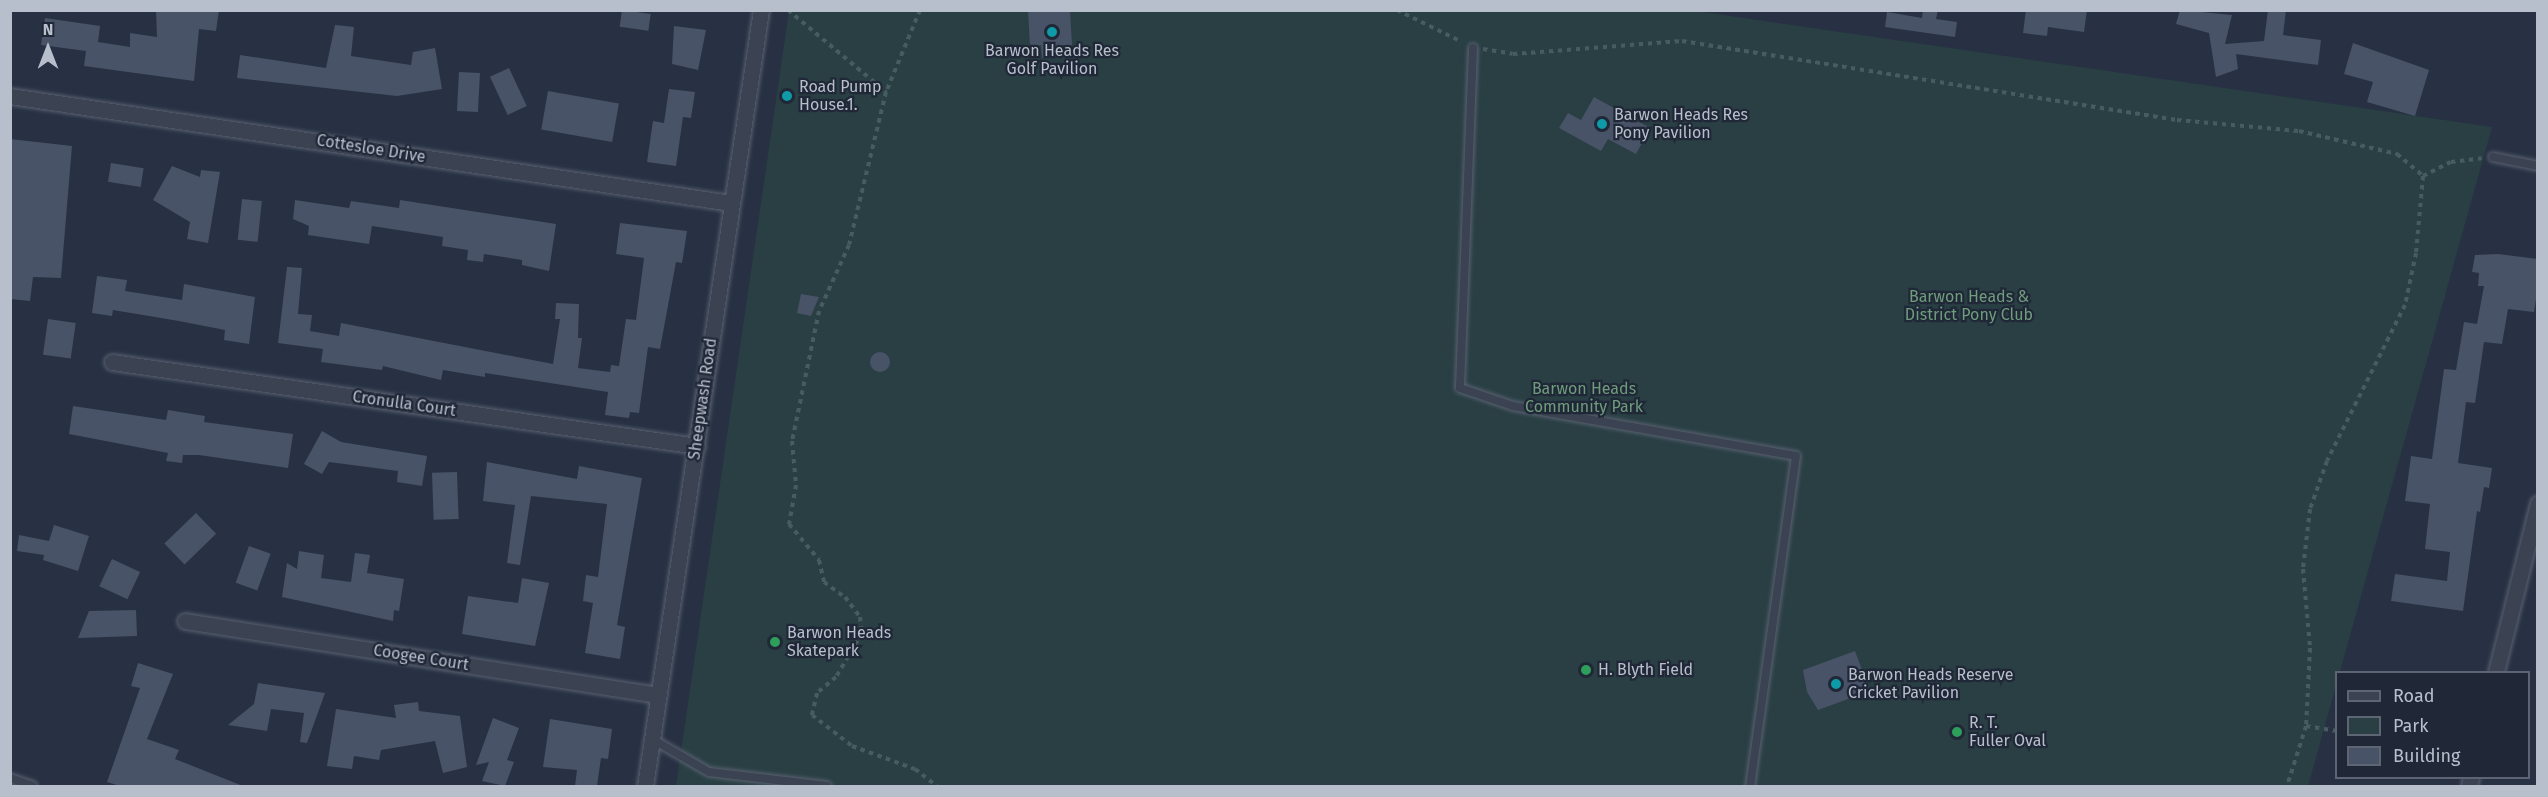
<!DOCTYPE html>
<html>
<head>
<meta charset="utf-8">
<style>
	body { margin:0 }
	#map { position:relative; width:2548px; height:797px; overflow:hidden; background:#273143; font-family:"Fira Sans",sans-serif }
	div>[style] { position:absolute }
	.green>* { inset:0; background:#293f44 }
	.building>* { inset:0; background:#485367; transform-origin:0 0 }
	.round { border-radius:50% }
	.path>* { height:4px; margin-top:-2px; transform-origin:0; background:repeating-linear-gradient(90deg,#475c60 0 4.5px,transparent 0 9px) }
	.roads { filter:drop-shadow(0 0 2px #596170) drop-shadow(0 0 2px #596170) }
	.service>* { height:8px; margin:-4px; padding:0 4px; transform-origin:4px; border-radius:4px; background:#3b4352 }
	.minor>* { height:15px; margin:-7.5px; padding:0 7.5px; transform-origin:7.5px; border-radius:7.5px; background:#3b4352 }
	.dots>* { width:16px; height:16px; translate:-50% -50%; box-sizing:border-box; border:3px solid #202838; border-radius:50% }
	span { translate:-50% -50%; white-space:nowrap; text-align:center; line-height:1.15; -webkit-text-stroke:4.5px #202838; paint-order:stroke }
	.poi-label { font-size:16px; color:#b8bfcc }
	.left { translate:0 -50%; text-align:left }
	.street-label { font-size:16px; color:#b8bfcc }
	.park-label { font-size:16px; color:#6f9d7c }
	.frame { position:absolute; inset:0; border:12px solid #b8bfcc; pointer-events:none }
	.legend { position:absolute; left:2335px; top:671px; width:195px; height:108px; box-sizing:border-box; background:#202838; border:2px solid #5d6473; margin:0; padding:8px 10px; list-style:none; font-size:18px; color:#b8bfcc }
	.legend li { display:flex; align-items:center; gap:12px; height:30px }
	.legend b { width:30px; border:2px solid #5d6473 }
	.north { position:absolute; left:18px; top:18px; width:60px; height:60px; -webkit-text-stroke:4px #202838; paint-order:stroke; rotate:0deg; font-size:16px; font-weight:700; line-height:24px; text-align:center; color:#b8bfcc }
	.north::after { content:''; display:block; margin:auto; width:21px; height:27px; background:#b8bfcc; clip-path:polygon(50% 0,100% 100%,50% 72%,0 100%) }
</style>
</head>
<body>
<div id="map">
	<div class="green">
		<i style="clip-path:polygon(1689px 10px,2492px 127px,2308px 786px,676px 786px,789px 11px)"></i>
	</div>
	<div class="building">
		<i style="clip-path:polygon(156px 10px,219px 10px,216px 31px,199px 29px,194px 81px,84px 66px,86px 51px,41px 45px,45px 18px,100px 26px,98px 42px,130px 47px,130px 33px,157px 37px)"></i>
		<i style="left:622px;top:10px;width:29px;height:17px;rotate:8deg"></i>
		<i style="clip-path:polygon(1028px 10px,1070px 10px,1072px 45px,1058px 45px,1058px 57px,1042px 58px,1041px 45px,1030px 46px)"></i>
		<i style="clip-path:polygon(1923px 10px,1938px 10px,1936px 19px,1957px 22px,1955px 37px,1885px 27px,1887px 12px,1922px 18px)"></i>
		<i style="clip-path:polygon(2026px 10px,2087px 10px,2084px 32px,2048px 27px,2047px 36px,2023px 33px)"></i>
		<i style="clip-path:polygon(2180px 10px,2232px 15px,2225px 44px,2264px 41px,2268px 10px,2286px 10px,2283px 35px,2321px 40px,2318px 65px,2236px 54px,2238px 69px,2216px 77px,2209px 33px,2176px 24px)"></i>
		<i style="clip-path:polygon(335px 25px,354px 27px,351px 56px,411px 65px,413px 52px,435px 48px,442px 89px,397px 96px,237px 78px,240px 55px,326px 68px)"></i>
		<i style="clip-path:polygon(674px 26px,706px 30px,698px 70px,672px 64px)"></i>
		<i style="clip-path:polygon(2353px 43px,2429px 70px,2415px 116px,2367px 102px,2373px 82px,2344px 74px)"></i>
		<i style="left:509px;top:68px;width:42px;height:21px;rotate:65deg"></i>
		<i style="left:459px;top:72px;width:21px;height:39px;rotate:3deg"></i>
		<i style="clip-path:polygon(669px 89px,695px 92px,691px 118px,683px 117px,676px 166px,647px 162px,653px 121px,664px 123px)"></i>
		<i style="left:548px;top:91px;width:72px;height:39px;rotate:10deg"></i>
		<i style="clip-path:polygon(1594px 97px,1650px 128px,1636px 154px,1608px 139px,1601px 151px,1559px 128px,1568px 113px,1581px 120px)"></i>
		<i style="clip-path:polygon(10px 139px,72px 146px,61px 278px,33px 277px,30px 301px,10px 299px)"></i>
		<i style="left:111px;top:163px;width:33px;height:19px;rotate:9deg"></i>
		<i style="clip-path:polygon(172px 166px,200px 177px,201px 170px,220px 172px,208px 243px,187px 239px,190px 222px,153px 200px)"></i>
		<i style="left:242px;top:199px;width:20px;height:41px;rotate:6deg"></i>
		<i style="clip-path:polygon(295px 200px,349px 208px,351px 201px,399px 208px,400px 200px,556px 224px,549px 271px,522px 265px,522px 260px,484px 254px,483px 262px,467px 260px,468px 250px,442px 246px,443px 237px,411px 232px,372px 226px,369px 244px,308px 235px,309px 226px,293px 219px)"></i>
		<i style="clip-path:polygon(620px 223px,687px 231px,682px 263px,676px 262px,660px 349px,648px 347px,639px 413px,630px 412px,629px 418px,605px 415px,608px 392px,485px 373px,485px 377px,443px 370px,441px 380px,383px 366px,382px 370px,321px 362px,323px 349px,278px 343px,287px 267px,302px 268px,298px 314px,312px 315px,310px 331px,339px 336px,341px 323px,553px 364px,560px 319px,555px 319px,556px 303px,579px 304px,578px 338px,582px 338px,578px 368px,610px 372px,611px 365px,619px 366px,626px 319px,636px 320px,644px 258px,616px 254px)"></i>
		<i style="clip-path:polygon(2498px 254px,2538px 259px,2538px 286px,2534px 312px,2508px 309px,2502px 344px,2484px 342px,2475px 403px,2466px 402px,2458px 463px,2492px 468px,2489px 488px,2484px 487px,2480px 512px,2477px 511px,2463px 611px,2391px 601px,2395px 574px,2447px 581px,2450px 552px,2425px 549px,2430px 504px,2405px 501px,2411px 456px,2432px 459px,2444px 369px,2456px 370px,2464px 322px,2477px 324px,2484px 286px,2478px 286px,2479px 273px,2472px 272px,2475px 255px)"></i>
		<i style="clip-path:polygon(97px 276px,127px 280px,125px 291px,182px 300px,184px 284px,255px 297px,249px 344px,224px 340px,225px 330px,179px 321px,113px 310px,112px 316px,92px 313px)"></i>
		<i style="clip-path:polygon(801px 294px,819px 297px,811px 316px,797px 313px)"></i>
		<i style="left:48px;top:319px;width:28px;height:36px;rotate:8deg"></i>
		<i class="round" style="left:870px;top:352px;width:20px;height:20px"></i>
		<i style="clip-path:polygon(73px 406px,166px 420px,168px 410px,205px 416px,204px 422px,293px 434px,288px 468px,199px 455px,183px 455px,182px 463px,166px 461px,168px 453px,69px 434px)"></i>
		<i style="clip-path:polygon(322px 431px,341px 442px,427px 456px,422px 486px,397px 482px,398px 471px,329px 462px,322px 474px,304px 464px)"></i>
		<i style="clip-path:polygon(487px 462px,577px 479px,579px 466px,642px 478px,617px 625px,625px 627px,620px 659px,585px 653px,593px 603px,583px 601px,586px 575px,598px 577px,607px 504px,531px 496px,520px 565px,507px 563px,515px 505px,483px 501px)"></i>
		<i style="left:457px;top:472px;width:47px;height:25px;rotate:88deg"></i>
		<i style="left:196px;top:513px;width:29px;height:44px;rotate:46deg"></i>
		<i style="clip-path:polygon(54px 525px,89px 536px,78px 571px,43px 560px,44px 555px,17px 551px,19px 535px,49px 541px)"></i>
		<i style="left:249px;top:546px;width:23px;height:39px;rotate:20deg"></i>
		<i style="clip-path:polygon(299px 551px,324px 555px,321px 578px,351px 582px,355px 553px,370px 555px,367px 573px,404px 579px,399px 611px,394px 610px,393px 621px,282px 597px,287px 563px,297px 569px)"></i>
		<i style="left:112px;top:559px;width:31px;height:30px;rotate:25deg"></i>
		<i style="clip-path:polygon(522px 578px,549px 583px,535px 646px,462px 634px,468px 596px,518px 603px)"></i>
		<i style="clip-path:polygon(136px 610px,137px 636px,78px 638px,89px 611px)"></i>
		<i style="clip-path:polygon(1855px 651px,1870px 691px,1818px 710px,1807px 692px,1803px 670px)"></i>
		<i style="clip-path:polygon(138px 663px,173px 674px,147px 739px,179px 750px,175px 759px,243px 786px,120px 786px,107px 782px,140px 688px,131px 686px)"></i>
		<i style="clip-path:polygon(258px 683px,325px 693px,307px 743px,300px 742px,304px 713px,271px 709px,267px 731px,228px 725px,254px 704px)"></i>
		<i style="clip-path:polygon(418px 702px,419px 711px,460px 716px,467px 767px,443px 773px,435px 741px,381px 750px,379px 760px,354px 756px,352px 769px,327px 766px,336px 709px,396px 718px,394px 705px)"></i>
		<i style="clip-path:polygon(493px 718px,519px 728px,507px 760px,514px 762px,505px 786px,482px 781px,489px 762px,476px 765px)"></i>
		<i style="clip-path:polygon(550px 719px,612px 729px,608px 759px,601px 758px,597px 786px,575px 786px,577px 770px,543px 767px)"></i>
	</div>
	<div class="path">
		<i style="left:788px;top:10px;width:128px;rotate:39.9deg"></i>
		<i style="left:920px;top:10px;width:89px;rotate:112.5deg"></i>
		<i style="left:886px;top:92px;width:157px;rotate:103.6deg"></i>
		<i style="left:849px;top:245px;width:72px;rotate:114.4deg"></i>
		<i style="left:819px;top:311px;width:133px;rotate:101.7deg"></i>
		<i style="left:792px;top:441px;width:44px;rotate:84.8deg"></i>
		<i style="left:796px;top:485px;width:40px;rotate:100deg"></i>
		<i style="left:789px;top:524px;width:47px;rotate:50.2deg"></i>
		<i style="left:819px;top:560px;width:23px;rotate:77deg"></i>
		<i style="left:824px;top:582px;width:26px;rotate:36deg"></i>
		<i style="left:845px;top:597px;width:25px;rotate:53deg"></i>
		<i style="left:860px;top:617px;width:16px;rotate:83deg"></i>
		<i style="left:862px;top:633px;width:51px;rotate:120.6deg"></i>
		<i style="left:836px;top:677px;width:25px;rotate:140deg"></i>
		<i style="left:817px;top:693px;width:23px;rotate:103deg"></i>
		<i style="left:812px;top:715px;width:51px;rotate:37.8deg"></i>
		<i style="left:852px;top:746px;width:67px;rotate:20.1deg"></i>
		<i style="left:915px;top:769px;width:28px;rotate:38deg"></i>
		<i style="left:1397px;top:10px;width:72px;rotate:26.2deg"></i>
		<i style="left:1483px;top:49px;width:30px;rotate:9deg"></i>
		<i style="left:1513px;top:54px;width:169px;rotate:-4.4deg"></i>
		<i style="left:1682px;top:41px;width:501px;rotate:9.07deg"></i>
		<i style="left:2177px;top:120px;width:122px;rotate:5.2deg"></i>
		<i style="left:2299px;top:131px;width:101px;rotate:13.2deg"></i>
		<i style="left:2397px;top:154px;width:34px;rotate:40deg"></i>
		<i style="left:2423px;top:176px;width:77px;rotate:95.2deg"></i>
		<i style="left:2416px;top:253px;width:53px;rotate:101.9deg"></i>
		<i style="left:2405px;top:305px;width:174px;rotate:116.6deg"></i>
		<i style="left:2327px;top:461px;width:51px;rotate:109.5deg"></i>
		<i style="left:2310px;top:509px;width:60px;rotate:96.7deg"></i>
		<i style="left:2303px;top:569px;width:79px;rotate:84.9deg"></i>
		<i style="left:2310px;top:648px;width:78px;rotate:92.9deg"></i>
		<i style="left:2306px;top:726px;width:63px;rotate:107.6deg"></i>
		<i style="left:2423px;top:176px;width:31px;rotate:-27deg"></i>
		<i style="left:2451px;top:162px;width:31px;rotate:-7deg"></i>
		<i style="left:2306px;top:726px;width:30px;rotate:9deg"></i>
	</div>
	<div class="roads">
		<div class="service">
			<i style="left:1473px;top:48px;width:340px;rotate:92.2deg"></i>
			<i style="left:1460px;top:388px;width:56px;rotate:18.8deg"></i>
			<i style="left:1513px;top:406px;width:287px;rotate:10deg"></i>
			<i style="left:1796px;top:456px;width:333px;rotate:97.9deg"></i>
			<i style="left:2493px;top:157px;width:46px;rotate:11.3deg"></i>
			<i style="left:652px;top:739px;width:66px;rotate:30.1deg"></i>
			<i style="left:709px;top:772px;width:119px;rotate:6.8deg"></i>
			<i style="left:10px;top:778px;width:24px;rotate:19deg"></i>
		</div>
		<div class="minor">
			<i style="left:10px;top:96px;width:729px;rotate:8.44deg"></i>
			<i style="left:112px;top:362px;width:591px;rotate:8.17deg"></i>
			<i style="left:185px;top:621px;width:479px;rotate:8.9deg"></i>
			<i style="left:2496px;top:672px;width:174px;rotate:-76deg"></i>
			<i style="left:645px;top:786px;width:785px;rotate:-81.5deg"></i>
			<i style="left:2469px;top:786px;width:8px;rotate:-76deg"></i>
		</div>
	</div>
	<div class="dots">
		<i style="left:1052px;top:32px;background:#0f9aa8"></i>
		<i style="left:787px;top:96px;background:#0f9aa8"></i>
		<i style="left:1602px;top:124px;background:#0f9aa8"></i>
		<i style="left:775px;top:642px;background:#2e9e5b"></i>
		<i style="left:1586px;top:670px;background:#2e9e5b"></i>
		<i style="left:1836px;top:684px;background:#0f9aa8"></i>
		<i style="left:1957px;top:732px;background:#2e9e5b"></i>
	</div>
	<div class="poi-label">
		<span style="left:1052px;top:60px">Barwon Heads Res<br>Golf Pavilion</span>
		<span class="left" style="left:799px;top:96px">Road Pump<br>House.1.</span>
		<span class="left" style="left:1614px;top:124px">Barwon Heads Res<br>Pony Pavilion</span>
		<span class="left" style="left:787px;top:642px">Barwon Heads<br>Skatepark</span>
		<span class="left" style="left:1598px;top:670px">H. Blyth Field</span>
		<span class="left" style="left:1848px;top:684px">Barwon Heads Reserve<br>Cricket Pavilion</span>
		<span class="left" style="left:1969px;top:732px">R. T.<br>Fuller Oval</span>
	</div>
	<div class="street-label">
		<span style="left:371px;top:149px;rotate:9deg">Cottesloe Drive</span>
		<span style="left:703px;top:399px;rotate:-82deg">Sheepwash Road</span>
		<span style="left:404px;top:404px;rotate:8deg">Cronulla Court</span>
		<span style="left:421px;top:658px;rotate:9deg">Coogee Court</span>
	</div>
	<div class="park-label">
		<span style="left:1969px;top:306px">Barwon Heads &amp;<br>District Pony Club</span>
		<span style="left:1584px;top:398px">Barwon Heads<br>Community Park</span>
	</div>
	<div class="frame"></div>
	<ul class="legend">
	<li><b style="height:8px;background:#3b4352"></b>Road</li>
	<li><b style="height:16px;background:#293f44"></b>Park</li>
	<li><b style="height:16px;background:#485367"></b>Building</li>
	</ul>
	<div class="north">N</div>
</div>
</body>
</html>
